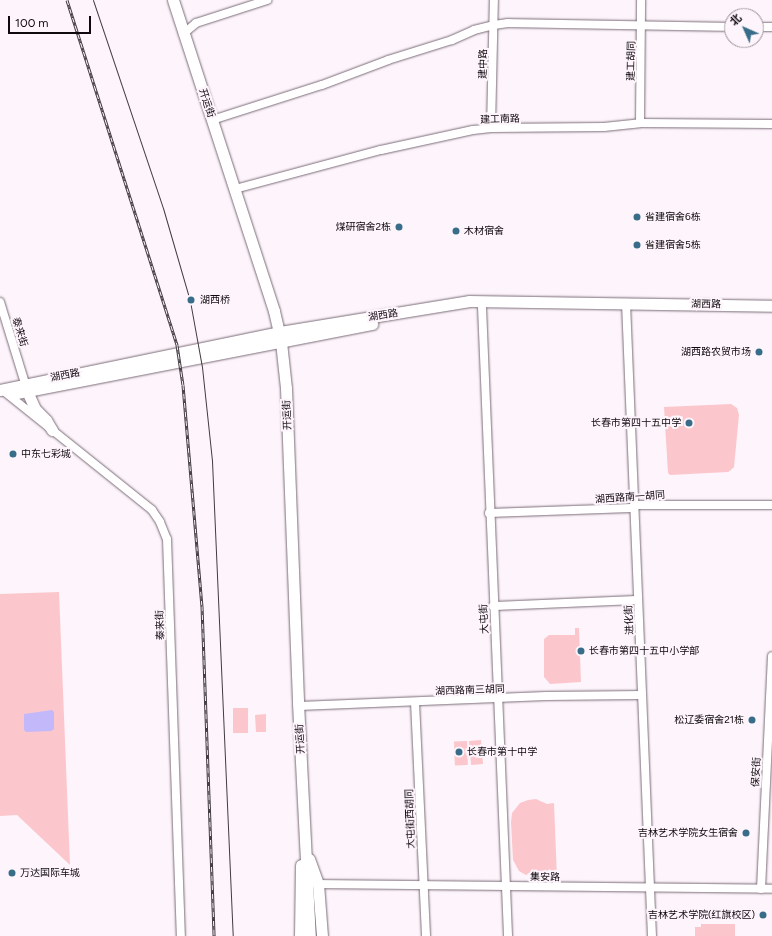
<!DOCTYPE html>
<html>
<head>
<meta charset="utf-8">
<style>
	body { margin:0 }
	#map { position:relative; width:772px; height:936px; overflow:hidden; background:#fdf5fb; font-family:Figtree,"Noto Sans SC",sans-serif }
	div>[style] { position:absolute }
	.green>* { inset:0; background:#fbc7cc; transform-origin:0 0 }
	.water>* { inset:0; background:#c3b8fa }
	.roads { filter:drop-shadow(0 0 1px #7b6b78) drop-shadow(0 0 1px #7b6b78) }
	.minor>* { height:8px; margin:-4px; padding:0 4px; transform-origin:4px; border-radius:4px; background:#fff }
	.major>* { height:11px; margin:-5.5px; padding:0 5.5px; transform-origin:5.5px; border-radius:5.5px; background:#fff }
	.tram>* { height:1px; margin:-0.5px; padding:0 0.5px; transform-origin:0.5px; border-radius:0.5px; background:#413a40 }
	.rail>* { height:3px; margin-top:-1.5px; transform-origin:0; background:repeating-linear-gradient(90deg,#fdf5fb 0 4.5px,#413a40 0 9px); box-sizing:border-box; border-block:1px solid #413a40 }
	.dots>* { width:11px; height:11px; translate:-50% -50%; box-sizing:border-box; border:2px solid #fdf5fb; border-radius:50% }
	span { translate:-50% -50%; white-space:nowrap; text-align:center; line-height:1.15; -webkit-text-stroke:4px #fdf5fb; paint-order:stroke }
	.street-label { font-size:10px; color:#0f090e }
	.poi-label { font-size:10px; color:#0f090e }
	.left { translate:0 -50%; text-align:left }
	.right { translate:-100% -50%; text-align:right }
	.north { position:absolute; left:724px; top:8px; width:40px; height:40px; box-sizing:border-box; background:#fdf5fb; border:1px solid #9e979c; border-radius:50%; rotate:315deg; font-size:11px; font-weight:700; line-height:16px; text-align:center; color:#0f090e }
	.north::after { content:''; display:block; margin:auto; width:14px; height:18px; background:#376d88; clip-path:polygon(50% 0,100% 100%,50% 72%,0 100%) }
	.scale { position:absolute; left:8px; top:16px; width:83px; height:18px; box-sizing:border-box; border:2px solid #0f090e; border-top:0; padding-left:5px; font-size:12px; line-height:14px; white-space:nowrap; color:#0f090e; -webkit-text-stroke:3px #fdf5fb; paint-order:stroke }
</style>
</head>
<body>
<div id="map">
	<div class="green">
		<i style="clip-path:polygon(731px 404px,737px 408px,739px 415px,734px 467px,731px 470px,728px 472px,670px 475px,668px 473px,664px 407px)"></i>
		<i style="clip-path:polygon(59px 592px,70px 865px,17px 815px,0 816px,0 594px)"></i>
		<i style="clip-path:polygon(575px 628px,579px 628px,581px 682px,550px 684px,544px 677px,544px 639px,549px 635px,575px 635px)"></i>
		<i style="left:233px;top:708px;width:15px;height:25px"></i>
		<i style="clip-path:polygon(266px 714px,266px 732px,256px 732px,255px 715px)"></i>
		<i style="left:481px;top:740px;width:24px;height:12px;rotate:85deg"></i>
		<i style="left:467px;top:741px;width:24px;height:13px;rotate:88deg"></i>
		<i style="clip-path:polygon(536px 799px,547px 804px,554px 803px,557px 878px,551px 878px,550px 869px,539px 876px,526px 875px,519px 871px,513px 860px,511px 822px,512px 813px,520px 803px,528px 800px)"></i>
		<i style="clip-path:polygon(701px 924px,735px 924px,735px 936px,695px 936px,695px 927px,701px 927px)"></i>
	</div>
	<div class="water">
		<i style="clip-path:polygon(52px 710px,54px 712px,54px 729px,51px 731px,26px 732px,24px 730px,24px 714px)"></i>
	</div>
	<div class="roads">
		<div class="minor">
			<i style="left:756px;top:27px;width:16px"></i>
			<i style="left:183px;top:34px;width:17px;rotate:-40deg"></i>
			<i style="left:196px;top:23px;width:75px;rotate:-17.9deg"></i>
			<i style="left:212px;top:120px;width:115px;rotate:-17.7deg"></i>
			<i style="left:322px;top:85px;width:71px;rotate:-20.7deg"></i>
			<i style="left:388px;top:60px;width:67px;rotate:-17.4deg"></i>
			<i style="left:452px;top:40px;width:24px;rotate:-24deg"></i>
			<i style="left:474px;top:30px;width:21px;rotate:-14deg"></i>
			<i style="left:494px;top:25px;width:14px;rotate:-8deg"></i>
			<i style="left:508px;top:23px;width:224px;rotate:1deg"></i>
			<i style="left:640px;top:123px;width:123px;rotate:-89.5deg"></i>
			<i style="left:491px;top:128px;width:128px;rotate:-88.7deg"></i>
			<i style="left:235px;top:189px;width:151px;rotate:-15deg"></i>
			<i style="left:381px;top:150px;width:94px;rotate:-12.3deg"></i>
			<i style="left:473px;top:130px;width:18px;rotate:-6deg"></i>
			<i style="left:491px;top:128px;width:113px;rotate:-0.5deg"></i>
			<i style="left:604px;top:127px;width:36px;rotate:-6deg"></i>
			<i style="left:640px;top:123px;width:132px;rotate:0.4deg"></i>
			<i style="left:480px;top:301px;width:6px;rotate:72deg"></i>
			<i style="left:482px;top:307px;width:630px;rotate:87.63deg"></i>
			<i style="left:0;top:302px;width:92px;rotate:72.9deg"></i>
			<i style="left:626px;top:303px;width:634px;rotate:87.65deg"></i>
			<i style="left:6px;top:393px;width:187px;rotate:38.7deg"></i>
			<i style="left:152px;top:510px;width:14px;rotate:56deg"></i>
			<i style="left:160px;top:522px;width:18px;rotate:68deg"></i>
			<i style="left:167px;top:539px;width:397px;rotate:88deg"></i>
			<i style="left:489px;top:513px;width:142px;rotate:-2deg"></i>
			<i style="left:631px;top:508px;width:7px;rotate:-27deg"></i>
			<i style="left:637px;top:505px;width:135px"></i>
			<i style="left:493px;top:606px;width:145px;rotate:-2.4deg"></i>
			<i style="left:415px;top:702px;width:234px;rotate:87.3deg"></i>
			<i style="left:299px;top:706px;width:247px;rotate:-2.3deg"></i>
			<i style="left:546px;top:696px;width:96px;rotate:-0.6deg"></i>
			<i style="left:318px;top:884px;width:454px;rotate:0.6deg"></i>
			<i style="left:761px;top:889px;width:233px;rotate:-87.3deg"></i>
		</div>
		<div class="major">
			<i style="left:173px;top:0;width:327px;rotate:72deg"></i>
			<i style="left:274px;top:311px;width:32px;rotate:77deg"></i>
			<i style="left:281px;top:342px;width:46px;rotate:83.8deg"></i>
			<i style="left:286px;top:388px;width:315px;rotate:87.8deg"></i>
			<i style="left:298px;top:703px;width:233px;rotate:87.1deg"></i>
			<i style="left:0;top:390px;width:286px;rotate:-11.7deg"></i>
			<i style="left:280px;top:332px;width:192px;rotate:-9.3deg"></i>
			<i style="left:469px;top:301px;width:303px;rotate:0.9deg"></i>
			<i style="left:27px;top:391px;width:20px;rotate:66deg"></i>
			<i style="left:35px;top:409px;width:16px;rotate:45deg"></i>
			<i style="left:46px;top:420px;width:12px;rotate:59deg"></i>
			<i style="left:12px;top:394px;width:367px;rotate:-11deg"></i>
			<i style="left:309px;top:859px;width:27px;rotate:70deg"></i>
			<i style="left:318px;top:884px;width:52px;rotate:85.6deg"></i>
			<i style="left:300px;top:936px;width:71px;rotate:-89.2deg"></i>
		</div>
	</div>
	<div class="tram">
		<i style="left:93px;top:0;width:219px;rotate:71.4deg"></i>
		<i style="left:163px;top:208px;width:97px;rotate:73.8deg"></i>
		<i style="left:190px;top:301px;width:67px;rotate:79.7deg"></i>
		<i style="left:202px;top:367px;width:95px;rotate:83.9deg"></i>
		<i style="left:212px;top:461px;width:475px;rotate:87.5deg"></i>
	</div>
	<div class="rail">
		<i style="left:67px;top:0;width:362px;rotate:72.3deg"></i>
		<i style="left:177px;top:345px;width:40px;rotate:81.5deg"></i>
		<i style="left:183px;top:385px;width:222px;rotate:85.1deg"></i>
		<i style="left:202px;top:606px;width:330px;rotate:87.9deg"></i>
	</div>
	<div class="dots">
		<i style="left:637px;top:217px;background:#376d88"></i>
		<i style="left:399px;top:227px;background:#376d88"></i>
		<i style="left:456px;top:231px;background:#376d88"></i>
		<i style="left:637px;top:245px;background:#376d88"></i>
		<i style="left:191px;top:300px;background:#376d88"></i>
		<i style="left:759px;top:352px;background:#376d88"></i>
		<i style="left:689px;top:423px;background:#376d88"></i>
		<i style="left:13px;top:454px;background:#376d88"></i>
		<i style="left:581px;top:651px;background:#376d88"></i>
		<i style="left:752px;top:720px;background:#376d88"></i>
		<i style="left:459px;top:752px;background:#376d88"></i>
		<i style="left:746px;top:833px;background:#376d88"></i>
		<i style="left:12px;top:873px;background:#376d88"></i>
		<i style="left:763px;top:915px;background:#376d88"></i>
	</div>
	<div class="street-label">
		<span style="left:631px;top:61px;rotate:-89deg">建工胡同</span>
		<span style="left:483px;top:64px;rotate:-89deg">建中路</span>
		<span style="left:207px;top:103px;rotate:72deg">开运街</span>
		<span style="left:500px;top:119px;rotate:-2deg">建工南路</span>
		<span style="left:706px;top:304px;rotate:1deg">湖西路</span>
		<span style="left:383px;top:315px;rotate:-9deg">湖西路</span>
		<span style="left:20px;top:332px;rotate:73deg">泰来街</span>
		<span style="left:65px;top:375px;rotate:-11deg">湖西路</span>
		<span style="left:287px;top:415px;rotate:-92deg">开运街</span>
		<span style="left:630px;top:497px;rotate:-4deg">湖西路南一胡同</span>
		<span style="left:484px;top:619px;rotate:-93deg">大屯街</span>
		<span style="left:629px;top:620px;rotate:-93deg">进化街</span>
		<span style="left:160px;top:625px;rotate:-92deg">泰来街</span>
		<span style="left:470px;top:690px;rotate:-2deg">湖西路南三胡同</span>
		<span style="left:300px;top:739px;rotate:-93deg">开运街</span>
		<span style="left:756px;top:772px;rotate:-87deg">保安街</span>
		<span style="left:410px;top:819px;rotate:-92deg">大屯街西胡同</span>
		<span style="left:545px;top:877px;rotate:1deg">集安路</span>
	</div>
	<div class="poi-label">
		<span class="left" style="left:645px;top:217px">省建宿舍6栋</span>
		<span class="right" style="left:391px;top:227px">煤研宿舍2栋</span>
		<span class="left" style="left:464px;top:231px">木材宿舍</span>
		<span class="left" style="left:645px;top:245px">省建宿舍5栋</span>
		<span class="left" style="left:200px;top:300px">湖西桥</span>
		<span class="right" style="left:751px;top:352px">湖西路农贸市场</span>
		<span class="right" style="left:681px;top:423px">长春市第四十五中学</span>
		<span class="left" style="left:21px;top:454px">中东七彩城</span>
		<span class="left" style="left:589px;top:651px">长春市第四十五中小学部</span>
		<span class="right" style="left:744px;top:720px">松辽委宿舍21栋</span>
		<span class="left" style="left:467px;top:752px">长春市第十中学</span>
		<span class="right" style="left:738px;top:833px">吉林艺术学院女生宿舍</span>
		<span class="left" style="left:20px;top:873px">万达国际车城</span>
		<span class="right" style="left:755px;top:915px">吉林艺术学院(红旗校区)</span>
	</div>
	<div class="north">北</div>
	<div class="scale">100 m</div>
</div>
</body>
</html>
